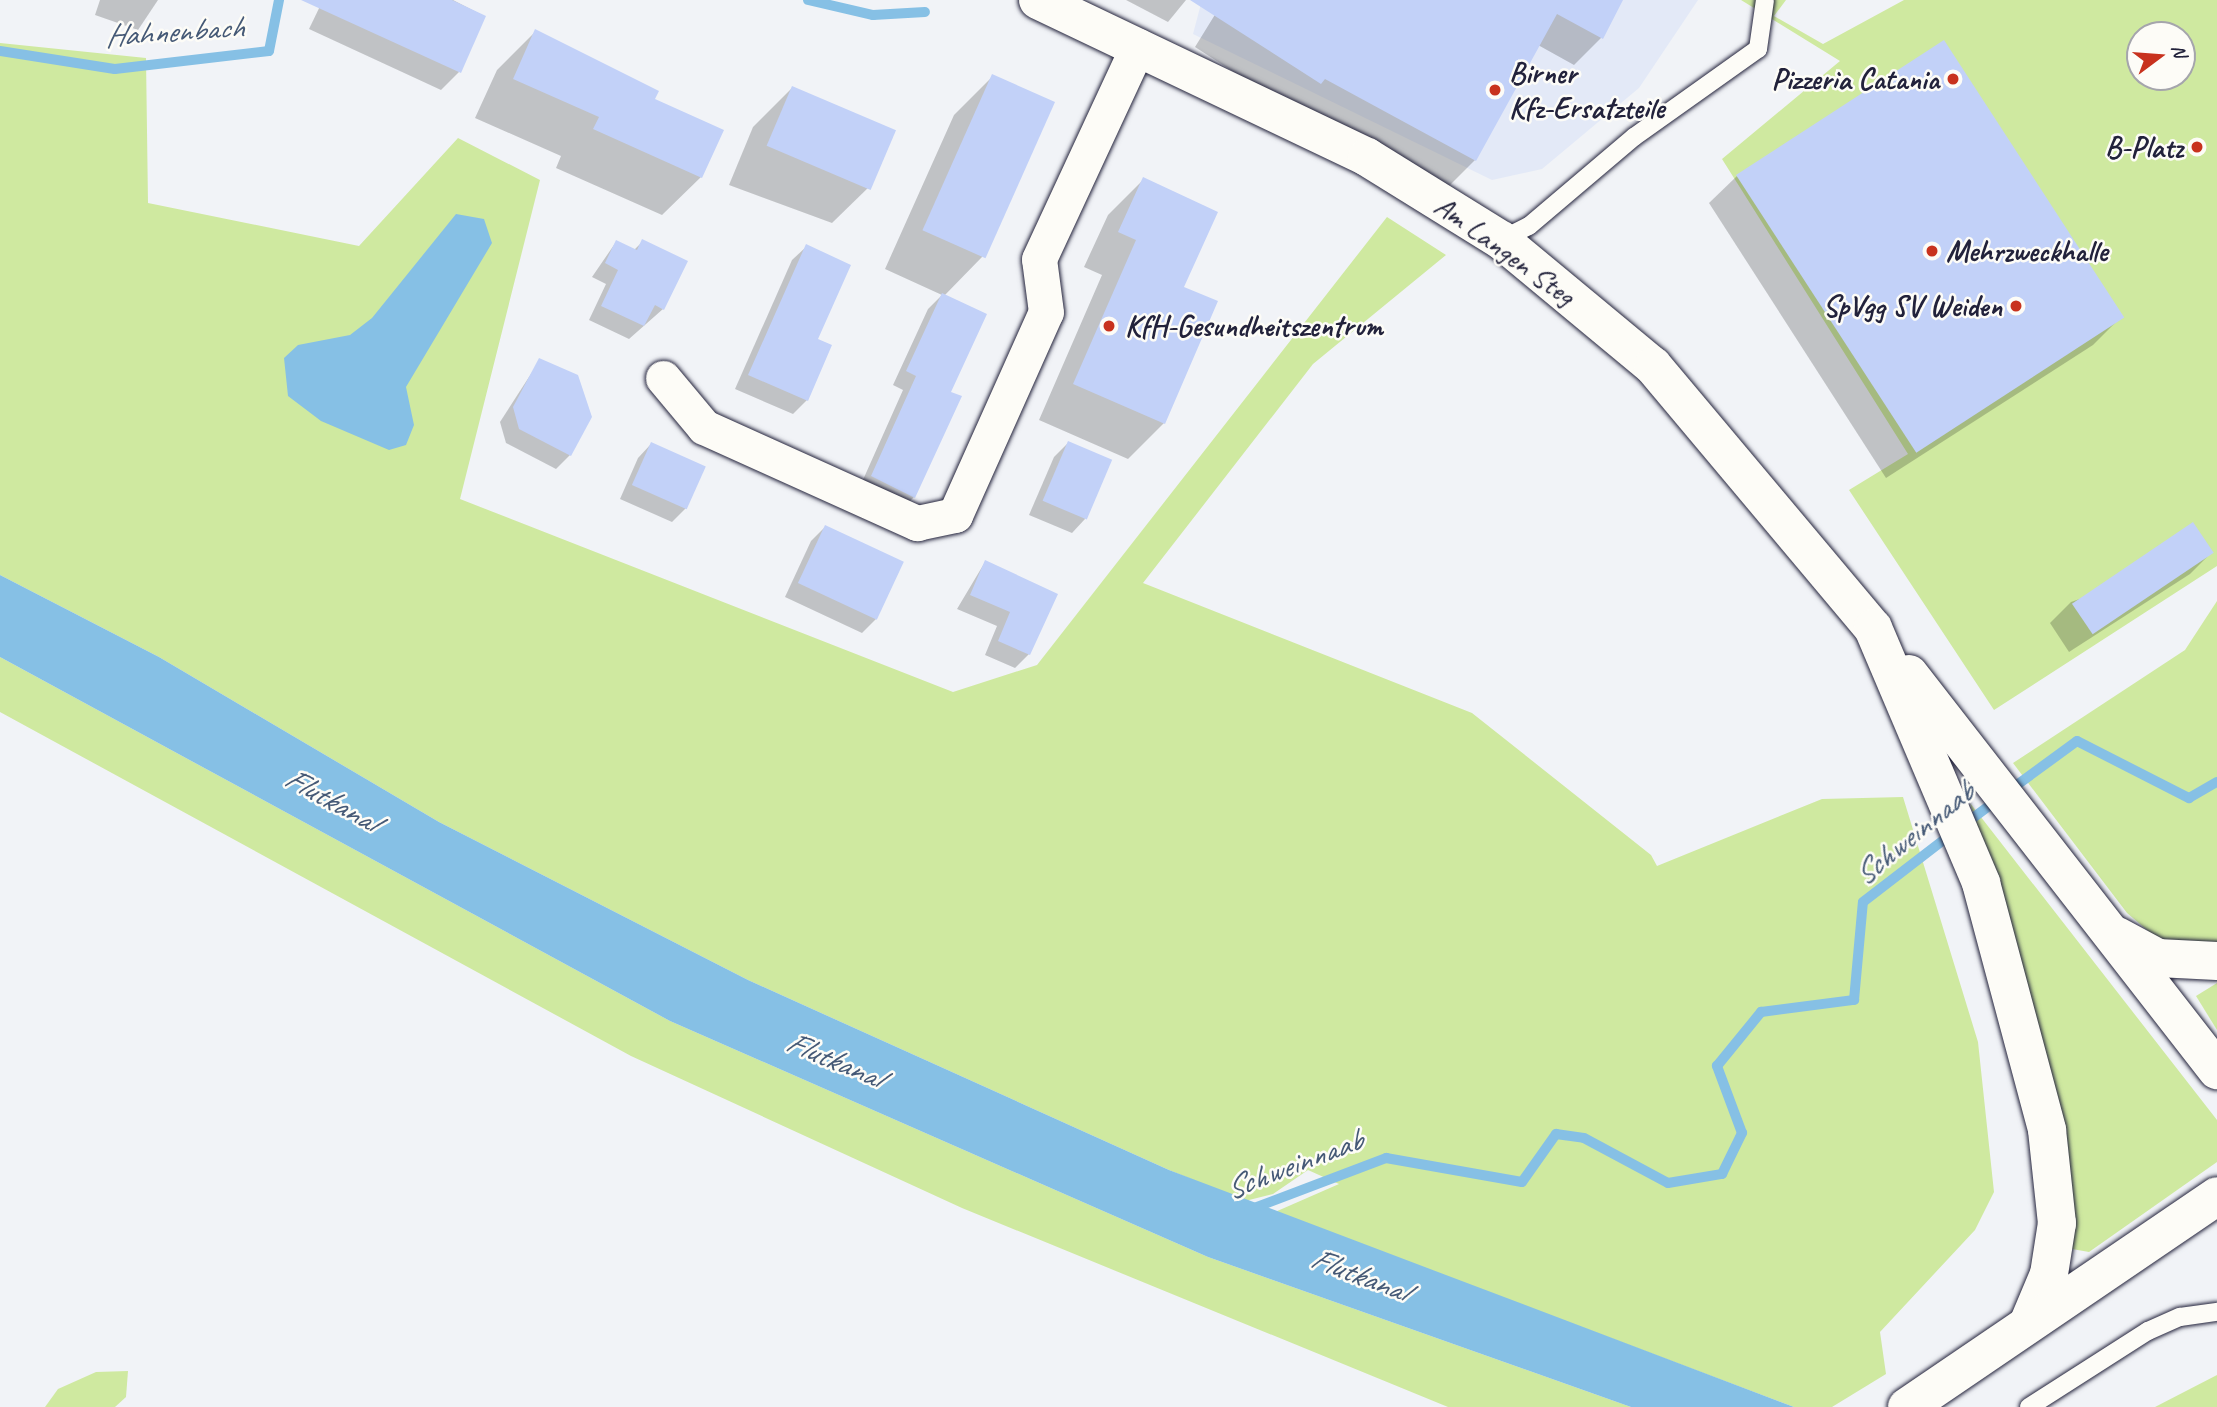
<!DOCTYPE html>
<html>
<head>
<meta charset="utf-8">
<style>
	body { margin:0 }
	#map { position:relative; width:2217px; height:1407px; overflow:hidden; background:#f1f3f7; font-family:Caveat,sans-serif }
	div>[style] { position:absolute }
	.built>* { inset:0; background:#e3e9f7 }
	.green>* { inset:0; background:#cfe9a0 }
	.water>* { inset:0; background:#86c0e5 }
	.shadow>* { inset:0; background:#0003 }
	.stream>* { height:10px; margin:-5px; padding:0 5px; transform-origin:5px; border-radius:5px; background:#86c0e5 }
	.building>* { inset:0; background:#c2d1f8; transform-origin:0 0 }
	.roads { filter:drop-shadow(0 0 2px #22223b) drop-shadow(0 0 2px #22223b) }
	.service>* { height:18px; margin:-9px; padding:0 9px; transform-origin:9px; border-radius:9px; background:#fdfcf7 }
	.minor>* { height:35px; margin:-17.5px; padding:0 17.5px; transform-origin:17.5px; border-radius:17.5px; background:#fdfcf7 }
	.tertiary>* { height:38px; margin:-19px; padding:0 19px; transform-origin:19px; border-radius:19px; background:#fdfcf7 }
	.primary>* { height:38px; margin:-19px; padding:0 19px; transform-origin:19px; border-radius:19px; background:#fdfcf7 }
	.dots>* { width:19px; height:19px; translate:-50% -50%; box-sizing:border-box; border:4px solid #fdfcf7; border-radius:50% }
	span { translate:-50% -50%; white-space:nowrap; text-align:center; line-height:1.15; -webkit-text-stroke:5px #fdfcf7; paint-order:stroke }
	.poi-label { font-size:30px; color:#22223b; font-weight:700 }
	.left { translate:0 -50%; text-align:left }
	.right { translate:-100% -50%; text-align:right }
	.street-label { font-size:30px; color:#22223b }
	.water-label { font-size:32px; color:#455976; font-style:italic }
	.north { position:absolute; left:2126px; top:21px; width:70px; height:70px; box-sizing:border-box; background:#fdfcf7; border:2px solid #a5a5ac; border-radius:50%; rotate:74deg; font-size:19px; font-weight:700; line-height:28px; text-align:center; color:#22223b }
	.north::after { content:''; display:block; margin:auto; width:24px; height:32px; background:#c8321e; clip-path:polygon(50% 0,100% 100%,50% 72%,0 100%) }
</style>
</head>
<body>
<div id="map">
	<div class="built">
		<i style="clip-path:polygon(1202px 0,1698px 0,1639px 88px,1542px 169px,1492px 180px,1193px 34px)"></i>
	</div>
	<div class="green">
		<i style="clip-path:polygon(evenodd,1741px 0,1786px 0,1774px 16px,1823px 44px,1904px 0,2217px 0,2217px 566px,1994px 710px,1849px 490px,1908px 454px,1722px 159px,1840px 61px,1741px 0,2140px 35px,2182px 35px,2182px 77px,2140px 77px,2140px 35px)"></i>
		<i style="clip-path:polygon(0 43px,146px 58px,148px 203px,359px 246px,458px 138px,540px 180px,460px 499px,953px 692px,1037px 665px,1387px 217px,1446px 255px,1313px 364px,1143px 583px,1472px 713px,1651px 855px,1657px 866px,1822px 799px,1903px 797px,1978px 1042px,1994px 1192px,1975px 1230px,1880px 1332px,1886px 1374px,1832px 1407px,1794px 1407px,1275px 1212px,1339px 1184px,1308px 1170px,1273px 1194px,1245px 1201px,1169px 1170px,748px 980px,439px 822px,159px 657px,0 575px)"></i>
		<i style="clip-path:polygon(2217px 601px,2217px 944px,2160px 941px,2127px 913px,2013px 763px,2185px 650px)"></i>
		<i style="clip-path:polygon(0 657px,670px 1021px,1208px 1257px,1631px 1407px,1448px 1407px,962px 1208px,631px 1056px,0 712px)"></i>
		<i style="clip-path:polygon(1970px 803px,2217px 1120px,2217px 1162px,2089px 1252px,2072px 1249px,2020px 972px)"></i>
		<i style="clip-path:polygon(2217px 983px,2217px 1030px,2196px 996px)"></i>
		<i style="clip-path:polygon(128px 1371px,126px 1397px,115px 1407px,45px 1407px,58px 1389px,96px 1372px)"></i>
		<i style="clip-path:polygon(2217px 1375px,2217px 1407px,2155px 1407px)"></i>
	</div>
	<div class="water">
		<i style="clip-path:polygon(456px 214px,484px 219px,492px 243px,406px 387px,414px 425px,406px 445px,389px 450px,321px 421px,288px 396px,284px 358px,298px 345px,350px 335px,372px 318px)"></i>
		<i style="clip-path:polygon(0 575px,159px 657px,439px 822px,748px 980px,1169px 1170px,1794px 1407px,1631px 1407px,1208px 1257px,670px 1021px,0 657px)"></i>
	</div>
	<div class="shadow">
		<i style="clip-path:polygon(100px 0,158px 0,138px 30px,95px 15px)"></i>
		<i style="clip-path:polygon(323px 0,453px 0,484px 16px,459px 72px,441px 90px,309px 29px)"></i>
		<i style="clip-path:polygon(1126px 0,1186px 0,1168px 22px)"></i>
		<i style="clip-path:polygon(1224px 0,1621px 0,1601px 38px,1574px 65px,1538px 45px,1475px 160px,1448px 187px,1293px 110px,1195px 47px)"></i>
		<i style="clip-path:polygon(536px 31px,652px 100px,701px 177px,662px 215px,556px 168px,561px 156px,475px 118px,497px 70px)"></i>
		<i style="clip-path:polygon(993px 76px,1052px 103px,982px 257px,944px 296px,949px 393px,914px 497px,900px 511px,858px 491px,903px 390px,893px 385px,928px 309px,942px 295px,885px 269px,954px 115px)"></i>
		<i style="clip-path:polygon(792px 88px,871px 185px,832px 223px,729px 185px,753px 127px)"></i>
		<i style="clip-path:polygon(1737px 176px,2121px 317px,2093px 345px,1886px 478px,1709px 203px)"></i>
		<i style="clip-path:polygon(1144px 179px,1182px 287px,1164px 423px,1128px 459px,1039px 420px,1102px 275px,1084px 267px,1108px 215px)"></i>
		<i style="clip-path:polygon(643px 241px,663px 309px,629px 339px,589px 320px,606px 284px,592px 277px,616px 242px,634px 250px)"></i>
		<i style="clip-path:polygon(806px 247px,816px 340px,807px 400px,793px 414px,735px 389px,792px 260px)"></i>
		<i style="clip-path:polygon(540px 360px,570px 455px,556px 469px,506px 443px,500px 422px)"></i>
		<i style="clip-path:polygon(1068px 443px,1085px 519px,1072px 533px,1029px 515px,1054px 457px)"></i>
		<i style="clip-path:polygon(651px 444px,686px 508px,672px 522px,620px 499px,638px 458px)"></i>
		<i style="clip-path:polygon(825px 527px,876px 619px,862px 633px,785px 597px,811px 541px)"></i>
		<i style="clip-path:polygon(2211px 553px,2190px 574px,2069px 652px,2050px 623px,2071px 602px)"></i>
		<i style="clip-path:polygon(985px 562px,1056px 595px,1029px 654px,1015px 668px,985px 655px,997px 626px,957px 609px)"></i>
	</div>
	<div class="stream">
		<i style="left:808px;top:0;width:67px;rotate:13deg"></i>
		<i style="left:873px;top:15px;width:52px;rotate:-3.3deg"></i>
		<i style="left:0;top:51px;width:116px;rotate:8.9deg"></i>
		<i style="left:115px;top:69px;width:155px;rotate:-6.7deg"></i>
		<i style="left:269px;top:51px;width:52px;rotate:-78.9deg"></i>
		<i style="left:2010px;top:790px;width:83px;rotate:-36.2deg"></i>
		<i style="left:2077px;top:741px;width:126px;rotate:27deg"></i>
		<i style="left:2189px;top:798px;width:32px;rotate:-30deg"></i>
		<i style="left:1965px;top:824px;width:41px;rotate:-37.1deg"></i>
		<i style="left:1249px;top:1210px;width:147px;rotate:-20.8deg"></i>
		<i style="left:1386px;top:1158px;width:138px;rotate:10deg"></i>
		<i style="left:1522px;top:1182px;width:59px;rotate:-54.7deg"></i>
		<i style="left:1556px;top:1134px;width:28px;rotate:8deg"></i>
		<i style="left:1584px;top:1138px;width:95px;rotate:28.2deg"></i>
		<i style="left:1668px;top:1183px;width:55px;rotate:-9.5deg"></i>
		<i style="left:1722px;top:1174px;width:46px;rotate:-64deg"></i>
		<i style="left:1742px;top:1133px;width:72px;rotate:-110.5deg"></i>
		<i style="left:1717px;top:1066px;width:70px;rotate:-50.8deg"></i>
		<i style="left:1761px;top:1012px;width:94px;rotate:-7.4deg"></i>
		<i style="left:1854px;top:1000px;width:98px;rotate:-84.8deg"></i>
		<i style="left:1863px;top:902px;width:110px;rotate:-37.6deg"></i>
	</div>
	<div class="building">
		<i style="clip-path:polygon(301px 0,452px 0,486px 16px,461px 73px)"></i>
		<i style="clip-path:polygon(1190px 0,1623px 0,1603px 39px,1557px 14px,1476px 161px,1325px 79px,1321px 84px)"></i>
		<i style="clip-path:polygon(535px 29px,659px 91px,655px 99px,724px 130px,702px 178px,593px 129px,599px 117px,513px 79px)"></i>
		<i style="left:1944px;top:40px;width:331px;height:248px;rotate:57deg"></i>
		<i style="left:992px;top:74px;width:69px;height:171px;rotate:24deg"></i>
		<i style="left:792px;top:86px;width:113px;height:65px;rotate:23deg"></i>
		<i style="clip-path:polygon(1143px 177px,1218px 212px,1184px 287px,1218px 301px,1165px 424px,1073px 384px,1136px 240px,1118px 232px)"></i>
		<i style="clip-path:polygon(642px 239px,688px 261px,664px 310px,655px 305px,644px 326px,601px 306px,618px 270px,605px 263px,616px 240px,637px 250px)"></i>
		<i style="clip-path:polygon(806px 244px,851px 265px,818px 339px,832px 345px,808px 401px,748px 375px)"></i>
		<i style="clip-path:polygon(942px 293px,987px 314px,951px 392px,962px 396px,915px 498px,871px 476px,916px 376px,906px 371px)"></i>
		<i style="clip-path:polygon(539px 358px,578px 375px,592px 417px,571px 456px,519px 429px,513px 407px)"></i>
		<i style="left:1068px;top:441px;width:48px;height:65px;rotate:23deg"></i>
		<i style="left:651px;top:442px;width:60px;height:47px;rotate:24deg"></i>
		<i style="left:2193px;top:522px;width:37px;height:146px;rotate:56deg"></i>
		<i style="left:825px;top:525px;width:87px;height:64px;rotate:25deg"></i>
		<i style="clip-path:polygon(985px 560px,1058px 594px,1030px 655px,998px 641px,1010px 612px,970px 595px)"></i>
	</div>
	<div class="roads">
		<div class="service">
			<i style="left:1501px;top:240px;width:31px;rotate:-27deg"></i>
			<i style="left:1529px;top:226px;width:138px;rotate:-40.3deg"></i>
			<i style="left:1634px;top:137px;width:152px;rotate:-35.4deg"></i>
			<i style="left:1758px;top:49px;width:49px;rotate:-81.9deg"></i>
			<i style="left:2029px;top:1407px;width:141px;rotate:-32.6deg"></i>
			<i style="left:2148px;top:1331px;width:35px;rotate:-24deg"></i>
			<i style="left:2180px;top:1317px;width:37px;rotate:-8deg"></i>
		</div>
		<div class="minor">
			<i style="left:663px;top:378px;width:64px;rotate:50.1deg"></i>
			<i style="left:704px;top:427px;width:234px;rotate:24.3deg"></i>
			<i style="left:917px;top:523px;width:39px;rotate:-12deg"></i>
			<i style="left:955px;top:515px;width:222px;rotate:-65.9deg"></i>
			<i style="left:1046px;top:312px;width:53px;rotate:-97.5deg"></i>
			<i style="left:1039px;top:259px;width:235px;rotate:-65.1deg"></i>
		</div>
		<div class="tertiary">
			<i style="left:1038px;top:0;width:365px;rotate:25.5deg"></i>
			<i style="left:1367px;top:157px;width:158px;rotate:31.8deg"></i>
			<i style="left:1501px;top:240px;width:197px;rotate:39.7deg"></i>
			<i style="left:1653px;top:366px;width:342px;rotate:50deg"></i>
		</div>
		<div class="primary">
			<i style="left:1873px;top:628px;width:277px;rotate:67deg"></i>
			<i style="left:1981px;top:883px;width:256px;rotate:75deg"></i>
			<i style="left:2047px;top:1130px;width:94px;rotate:83.9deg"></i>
			<i style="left:2057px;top:1223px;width:52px;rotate:98.9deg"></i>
			<i style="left:2049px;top:1274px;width:54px;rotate:112.8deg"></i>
			<i style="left:1909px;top:674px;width:502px;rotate:52.13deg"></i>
			<i style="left:2117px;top:936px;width:47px;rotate:28.2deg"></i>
			<i style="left:2158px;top:958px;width:59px;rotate:2.9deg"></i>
			<i style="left:1907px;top:1407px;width:375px;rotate:-34.2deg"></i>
		</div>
	</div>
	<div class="dots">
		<i style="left:1953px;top:79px;background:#c8321e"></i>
		<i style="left:1495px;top:90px;background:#c8321e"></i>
		<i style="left:2197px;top:147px;background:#c8321e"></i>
		<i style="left:1932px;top:251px;background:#c8321e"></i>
		<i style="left:2016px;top:306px;background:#c8321e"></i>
		<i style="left:1109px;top:326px;background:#c8321e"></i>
	</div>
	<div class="poi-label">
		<span class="left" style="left:1509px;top:90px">Birner<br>Kfz-Ersatzteile</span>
		<span class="right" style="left:1939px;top:79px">Pizzeria Catania</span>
		<span class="right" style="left:2183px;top:147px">B-Platz</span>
		<span class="left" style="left:1946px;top:251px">Mehrzweckhalle</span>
		<span class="right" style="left:2002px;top:306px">SpVgg SV Weiden</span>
		<span class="left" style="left:1125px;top:326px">KfH-Gesundheitszentrum</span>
	</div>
	<div class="street-label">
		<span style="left:1505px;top:250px;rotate:36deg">Am Langen Steg</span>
	</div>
	<div class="water-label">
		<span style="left:174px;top:32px;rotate:-4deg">Hahnenbach</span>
		<span style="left:331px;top:800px;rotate:29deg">Flutkanal</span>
		<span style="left:1914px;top:834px;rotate:-39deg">Schweinnaab</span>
		<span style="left:834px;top:1060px;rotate:23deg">Flutkanal</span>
		<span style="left:1294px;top:1165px;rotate:-21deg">Schweinnaab</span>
		<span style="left:1359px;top:1275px;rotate:21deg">Flutkanal</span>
	</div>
	<div class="north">N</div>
</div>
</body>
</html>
